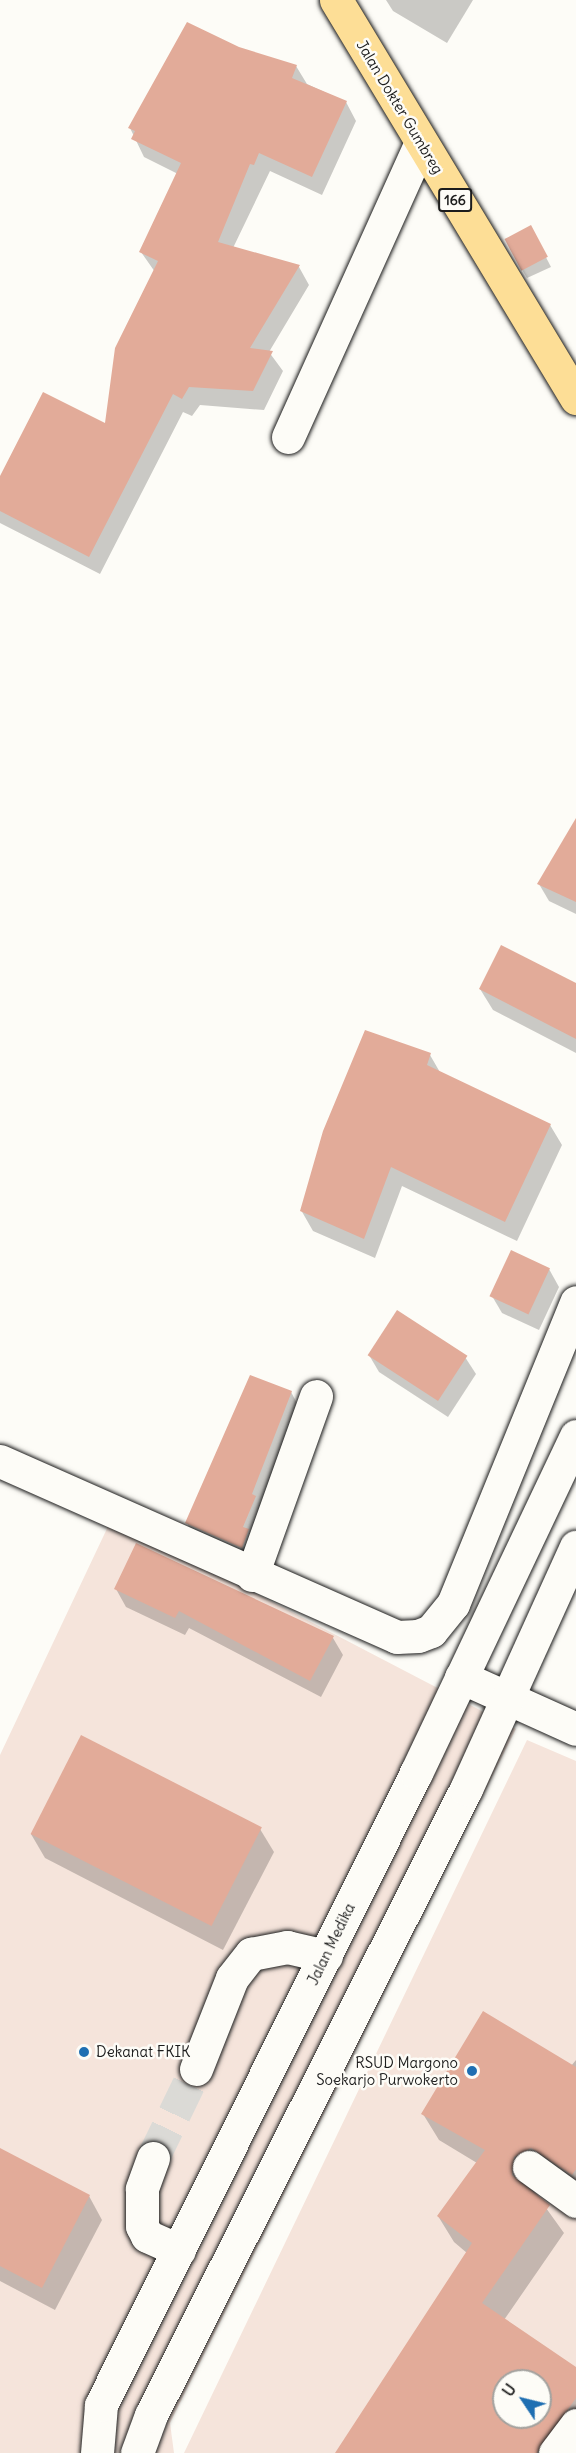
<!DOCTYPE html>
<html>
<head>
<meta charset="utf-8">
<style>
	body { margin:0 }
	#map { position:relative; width:576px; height:2453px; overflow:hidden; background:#fdfcf7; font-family:Delius,sans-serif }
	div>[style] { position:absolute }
	.built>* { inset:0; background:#f5e4db }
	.shadow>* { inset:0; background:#0003 }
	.building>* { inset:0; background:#e2ab99; transform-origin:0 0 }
	.minor-tunnel>* { height:33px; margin-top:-16.5px; transform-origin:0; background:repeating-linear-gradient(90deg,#dbdad6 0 33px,transparent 0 49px) }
	.roads { filter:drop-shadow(0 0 2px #1c1c1c) drop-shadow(0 0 2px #1c1c1c) }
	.minor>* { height:33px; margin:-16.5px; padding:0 16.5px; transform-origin:16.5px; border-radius:16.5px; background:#fdfcf7 }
	.major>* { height:33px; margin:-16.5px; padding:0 16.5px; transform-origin:16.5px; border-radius:16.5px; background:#fdde96 }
	.dots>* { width:16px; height:16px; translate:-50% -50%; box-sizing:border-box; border:3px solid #fdfcf7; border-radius:50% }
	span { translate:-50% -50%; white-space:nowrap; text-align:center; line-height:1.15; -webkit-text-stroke:5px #fdfcf7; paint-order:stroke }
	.shield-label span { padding:2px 4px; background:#fdfcf7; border:2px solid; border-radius:4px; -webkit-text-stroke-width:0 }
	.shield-label { font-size:14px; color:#1c1c1c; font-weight:700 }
	.street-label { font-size:15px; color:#1c1c1c }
	.poi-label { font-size:15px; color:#1c1c1c }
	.left { translate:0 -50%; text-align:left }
	.right { translate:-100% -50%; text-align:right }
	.north { position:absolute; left:492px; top:2369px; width:60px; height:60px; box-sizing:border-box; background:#fdfcf7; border:2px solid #a3a29f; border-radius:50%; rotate:305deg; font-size:16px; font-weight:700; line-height:24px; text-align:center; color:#1c1c1c }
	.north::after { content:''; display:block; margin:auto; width:21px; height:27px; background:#1f6fb2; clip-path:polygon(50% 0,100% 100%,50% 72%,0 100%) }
</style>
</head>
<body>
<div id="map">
	<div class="built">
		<i style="clip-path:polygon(112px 1518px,516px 1729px,170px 2423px,174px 2453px,0 2453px,0 1755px)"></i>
		<i style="clip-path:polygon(evenodd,527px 1740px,576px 1761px,576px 2453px,184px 2453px,527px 1740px,504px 2381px,540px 2381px,540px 2417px,504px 2417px,504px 2381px)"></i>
	</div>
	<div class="shadow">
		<i style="clip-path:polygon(386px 0,473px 0,447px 43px,393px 11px)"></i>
		<i style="clip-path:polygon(238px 48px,296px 66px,307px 84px,346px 102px,356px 121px,322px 195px,270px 171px,233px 248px,299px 267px,309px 285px,269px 352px,283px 371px,264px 410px,200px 405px,192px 416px,183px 412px,100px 574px,0 523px,0 479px,106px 425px,155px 272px,141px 252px,178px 174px,144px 157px,130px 128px)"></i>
		<i style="clip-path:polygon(535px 236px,551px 267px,527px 278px,521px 268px)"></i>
		<i style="clip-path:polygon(576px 867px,576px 914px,549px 901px,539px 884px)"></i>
		<i style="clip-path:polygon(576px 985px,576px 1053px,493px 1010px,480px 989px)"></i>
		<i style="clip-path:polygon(430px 1055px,441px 1074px,550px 1125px,562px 1145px,517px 1241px,402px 1186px,375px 1258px,313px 1231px,301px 1210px)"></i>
		<i style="clip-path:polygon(549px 1269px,559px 1287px,539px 1330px,502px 1313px,492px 1296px)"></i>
		<i style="clip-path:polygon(369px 1355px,465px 1357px,476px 1374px,448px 1417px,379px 1372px)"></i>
		<i style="clip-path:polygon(291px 1392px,299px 1407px,250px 1561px,195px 1537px,187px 1523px)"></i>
		<i style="clip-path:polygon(116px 1589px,333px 1638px,343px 1655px,321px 1697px,189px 1628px,185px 1635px,126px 1607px)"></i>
		<i style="clip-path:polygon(260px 1829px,274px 1852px,223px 1950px,45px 1858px,31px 1834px)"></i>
		<i style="clip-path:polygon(evenodd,576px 2060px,576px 2193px,528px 2183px,564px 2233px,504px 2320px,576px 2369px,576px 2441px,567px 2453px,337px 2453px,467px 2253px,454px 2242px,438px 2216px,477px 2163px,439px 2140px,423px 2114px,571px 2066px,576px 2060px,504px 2381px,540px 2381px,540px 2417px,504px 2417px,504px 2381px)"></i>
		<i style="clip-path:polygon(0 2150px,89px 2196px,102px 2220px,55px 2310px,0 2281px)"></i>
	</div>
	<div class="building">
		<i style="clip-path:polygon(187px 22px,239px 47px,297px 65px,292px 78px,347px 101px,312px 177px,259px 153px,254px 165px,250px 164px,218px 242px,300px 265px,250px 348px,273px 351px,253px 391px,189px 387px,182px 399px,173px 394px,89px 557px,0 511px,0 476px,43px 392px,105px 423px,115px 348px,158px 261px,139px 252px,181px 163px,131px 139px,135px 131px,128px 128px)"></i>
		<i style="left:531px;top:225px;width:36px;height:30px;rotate:62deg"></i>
		<i style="clip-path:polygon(576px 818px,576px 902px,537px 884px)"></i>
		<i style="clip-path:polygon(501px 945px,576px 983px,576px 1039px,479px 989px)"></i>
		<i style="clip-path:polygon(365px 1030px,431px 1053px,427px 1065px,551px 1124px,505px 1222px,391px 1167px,364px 1239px,300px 1211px,323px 1131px)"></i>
		<i style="left:511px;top:1250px;width:43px;height:51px;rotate:25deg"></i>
		<i style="left:397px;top:1310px;width:84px;height:54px;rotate:33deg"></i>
		<i style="clip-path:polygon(250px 1375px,292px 1391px,252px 1494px,256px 1496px,243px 1527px,249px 1529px,242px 1548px,185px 1523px)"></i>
		<i style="clip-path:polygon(136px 1543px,334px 1636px,310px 1681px,179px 1611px,175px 1618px,114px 1589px)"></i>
		<i style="left:81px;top:1735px;width:203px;height:111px;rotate:27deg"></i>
		<i style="clip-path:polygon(evenodd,483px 2011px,576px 2067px,576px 2169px,572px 2175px,531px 2148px,514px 2157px,512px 2175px,550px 2205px,482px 2303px,576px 2367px,576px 2398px,537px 2453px,335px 2453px,472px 2243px,437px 2216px,485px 2150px,421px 2114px,483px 2011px,504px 2381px,540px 2381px,540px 2417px,504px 2417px,504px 2381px)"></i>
		<i style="clip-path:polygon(0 2148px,90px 2195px,42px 2288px,0 2266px)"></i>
	</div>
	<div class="minor-tunnel">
		<i style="left:153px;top:2158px;width:99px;rotate:-64.2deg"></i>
	</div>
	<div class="roads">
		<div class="minor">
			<i style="left:288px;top:437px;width:323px;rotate:-65.7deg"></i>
			<i style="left:0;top:1461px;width:434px;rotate:23.9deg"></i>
			<i style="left:397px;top:1637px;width:21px;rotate:-3deg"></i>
			<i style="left:418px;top:1636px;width:14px;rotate:-21deg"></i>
			<i style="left:431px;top:1631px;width:35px;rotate:-51deg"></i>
			<i style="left:453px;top:1604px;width:326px;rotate:-67.8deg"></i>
			<i style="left:252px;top:1575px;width:190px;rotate:-70.3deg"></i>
			<i style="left:461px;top:1677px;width:126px;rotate:24.3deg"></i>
			<i style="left:196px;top:2069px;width:98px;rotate:-68.4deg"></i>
			<i style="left:232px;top:1978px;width:31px;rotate:-52deg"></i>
			<i style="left:251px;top:1954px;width:37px;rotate:-11deg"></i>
			<i style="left:287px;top:1947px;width:40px;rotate:13deg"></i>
			<i style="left:153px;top:2158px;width:33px;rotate:110deg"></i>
			<i style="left:142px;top:2189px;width:37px;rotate:90deg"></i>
			<i style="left:142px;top:2226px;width:11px;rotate:63deg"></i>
			<i style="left:147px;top:2236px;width:35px;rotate:24deg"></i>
			<i style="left:529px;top:2167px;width:58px;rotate:35.9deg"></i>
			<i style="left:97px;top:2453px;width:48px;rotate:-85.2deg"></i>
			<i style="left:101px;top:2405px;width:706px;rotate:-63.51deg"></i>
			<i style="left:416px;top:1773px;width:373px;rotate:-64.6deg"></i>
			<i style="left:137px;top:2453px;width:40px;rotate:-69.8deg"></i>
			<i style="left:151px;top:2415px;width:701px;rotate:-63.29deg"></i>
			<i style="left:466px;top:1789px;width:266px;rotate:-65.6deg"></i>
			<i style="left:555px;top:2453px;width:35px;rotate:-53deg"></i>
		</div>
		<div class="major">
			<i style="left:336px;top:0;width:465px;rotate:58.9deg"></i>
		</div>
	</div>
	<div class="dots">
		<i style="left:84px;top:2052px;background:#1f6fb2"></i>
		<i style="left:472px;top:2071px;background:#1f6fb2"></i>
	</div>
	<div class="shield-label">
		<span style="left:455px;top:200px">166</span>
	</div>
	<div class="street-label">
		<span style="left:400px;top:107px;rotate:59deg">Jalan Dokter Gumbreg</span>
		<span style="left:331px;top:1944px;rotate:-64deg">Jalan Medika</span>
	</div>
	<div class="poi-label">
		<span class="left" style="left:96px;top:2052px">Dekanat FKIK</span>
		<span class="right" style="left:458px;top:2071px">RSUD Margono<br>Soekarjo Purwokerto</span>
	</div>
	<div class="north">U</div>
</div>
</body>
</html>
